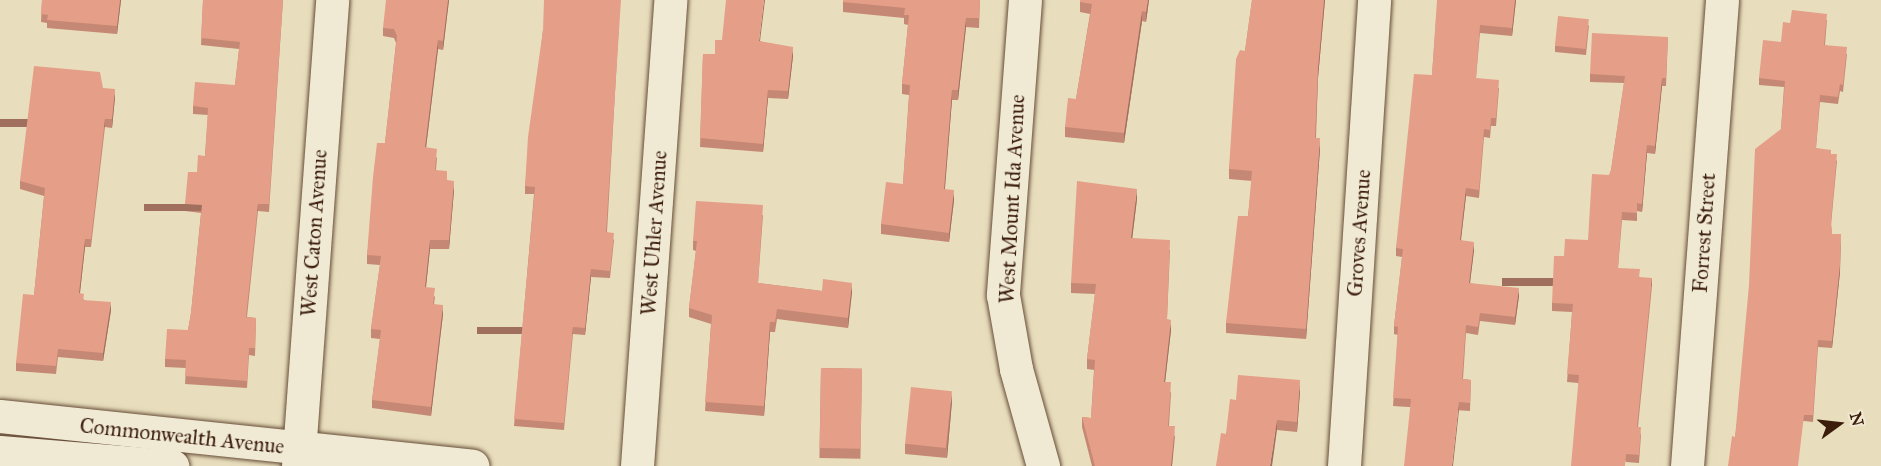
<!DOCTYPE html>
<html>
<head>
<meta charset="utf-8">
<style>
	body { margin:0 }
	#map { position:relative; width:1881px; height:466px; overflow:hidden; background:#e8debd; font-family:"IM FELL Great Primer",serif }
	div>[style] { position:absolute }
	.roads { filter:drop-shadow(0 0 2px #674d38) drop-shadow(0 0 2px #674d38) }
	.minor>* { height:33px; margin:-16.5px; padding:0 16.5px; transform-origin:16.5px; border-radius:16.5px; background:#f0ead4 }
	.tertiary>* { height:33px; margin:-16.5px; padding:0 16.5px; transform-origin:16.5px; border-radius:16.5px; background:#f0ead4 }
	.wall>* { inset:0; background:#c58874; transform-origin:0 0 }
	.shaded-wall>* { inset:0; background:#a06f5e; transform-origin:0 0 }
	.building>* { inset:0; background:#e59e87; transform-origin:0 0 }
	span { translate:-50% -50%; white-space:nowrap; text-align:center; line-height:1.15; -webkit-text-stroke:4.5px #f0ead4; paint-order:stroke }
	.street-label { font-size:21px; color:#3c1d0c }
	.north { position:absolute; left:1809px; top:394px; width:60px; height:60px; -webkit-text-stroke:4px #f0ead4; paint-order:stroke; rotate:75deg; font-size:16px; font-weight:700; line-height:24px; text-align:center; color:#3c1d0c }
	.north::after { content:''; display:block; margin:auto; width:21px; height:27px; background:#3c1d0c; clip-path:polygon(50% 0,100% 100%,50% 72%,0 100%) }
</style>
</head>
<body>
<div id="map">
	<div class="roads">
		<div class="minor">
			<i style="left:1025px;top:0;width:296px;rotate:94.3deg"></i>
			<i style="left:1003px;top:295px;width:75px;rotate:80deg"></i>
			<i style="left:1016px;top:369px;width:101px;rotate:74.4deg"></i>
			<i style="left:298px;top:466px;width:467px;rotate:-85.8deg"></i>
			<i style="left:637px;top:466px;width:467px;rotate:-85.9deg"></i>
			<i style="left:1344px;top:466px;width:467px;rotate:-86.3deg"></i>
			<i style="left:1687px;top:466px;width:467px;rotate:-85.7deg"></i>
		</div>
		<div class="tertiary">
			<i style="left:0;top:416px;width:475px;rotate:6deg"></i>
			<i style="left:0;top:452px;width:173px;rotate:4.7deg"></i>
		</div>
	</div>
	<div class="wall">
		<i style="clip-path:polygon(42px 0,121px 0,117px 34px,47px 28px,47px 23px,41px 22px)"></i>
		<i style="clip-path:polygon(203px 0,283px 0,269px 212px,258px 211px,247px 317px,256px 318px,255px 356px,249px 355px,247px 388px,185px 384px,186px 368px,165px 367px,165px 359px,188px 330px,191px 313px,201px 213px,185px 211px,185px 204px,197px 172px,205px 156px,208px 115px,193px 114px,193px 106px,235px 85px,239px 49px,201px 45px)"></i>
		<i style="clip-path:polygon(449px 0,443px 50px,438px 49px,426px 148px,437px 158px,436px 170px,447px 180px,454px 190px,449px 249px,430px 249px,426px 287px,435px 297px,434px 304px,443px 314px,431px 416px,372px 408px,372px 400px,380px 339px,371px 338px,371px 329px,380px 265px,367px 264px,367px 255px,385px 143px,396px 43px,394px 38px,383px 36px,383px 28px)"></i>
		<i style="clip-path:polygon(843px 0,980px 0,979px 28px,966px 27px,958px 100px,952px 100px,945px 189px,954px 200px,949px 242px,881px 234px,881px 224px,903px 184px,909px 95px,902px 94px,902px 84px,908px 25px,904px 24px,904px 18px,843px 12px)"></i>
		<i style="clip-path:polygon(1080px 0,1149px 0,1146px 22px,1142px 21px,1124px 143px,1065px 137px,1065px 127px,1076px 99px,1090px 14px,1080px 12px)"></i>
		<i style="clip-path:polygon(1252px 0,1325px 0,1318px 78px,1316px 138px,1320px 149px,1306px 339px,1226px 333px,1226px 323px,1248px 216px,1252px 181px,1229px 179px,1229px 169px,1245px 51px)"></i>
		<i style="clip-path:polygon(1516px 0,1512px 36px,1480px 33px,1476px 78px,1499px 88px,1496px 126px,1491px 126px,1490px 138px,1484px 137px,1479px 198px,1466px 196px,1461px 240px,1474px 250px,1470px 283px,1519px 296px,1515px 325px,1480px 321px,1478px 335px,1466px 333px,1463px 379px,1471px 380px,1470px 411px,1393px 406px,1398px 335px,1394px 334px,1394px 326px,1402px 257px,1396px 256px,1396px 248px,1432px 75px,1436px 20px)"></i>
		<i style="clip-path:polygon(1827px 20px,1825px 45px,1847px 54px,1843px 92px,1840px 91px,1838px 104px,1820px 102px,1816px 148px,1831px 154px,1837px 161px,1831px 225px,1832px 234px,1840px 272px,1832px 348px,1818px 347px,1813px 422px,1804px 421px,1735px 437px,1781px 129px,1784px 87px,1759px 85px,1759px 78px,1781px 42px,1790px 23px)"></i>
		<i style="clip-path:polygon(619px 23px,607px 232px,614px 240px,610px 278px,591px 277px,585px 335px,573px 334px,564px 430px,514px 426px,534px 194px,525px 194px,525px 186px,543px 30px)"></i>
		<i style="clip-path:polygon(1589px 25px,1586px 55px,1555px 52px,1555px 46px)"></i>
		<i style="clip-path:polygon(1668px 37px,1666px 86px,1662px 86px,1655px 154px,1647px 153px,1642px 212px,1637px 211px,1637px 221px,1622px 220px,1618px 268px,1640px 277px,1652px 286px,1638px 427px,1641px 435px,1639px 463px,1626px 462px,1578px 383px,1567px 382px,1572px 312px,1552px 311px,1552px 303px,1564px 256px,1588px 240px,1611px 170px,1624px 83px,1590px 82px,1590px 74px)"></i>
		<i style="clip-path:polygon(722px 40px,760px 41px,793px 56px,788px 99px,768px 98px,763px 152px,700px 147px,703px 54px,715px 54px)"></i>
		<i style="clip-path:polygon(103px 88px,115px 97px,112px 128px,105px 127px,91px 247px,85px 247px,80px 293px,84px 300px,111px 310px,103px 361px,58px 357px,56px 374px,16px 371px,16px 363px,34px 295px,44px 196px,20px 189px,20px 181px)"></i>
		<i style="clip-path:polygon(1137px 199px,1132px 238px,1170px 250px,1167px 319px,1171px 330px,1165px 382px,1171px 393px,1169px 426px,1175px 437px,1172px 466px,1092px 466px,1082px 427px,1082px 417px,1091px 418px,1094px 370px,1087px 369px,1087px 359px,1095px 294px,1071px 293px,1071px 283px)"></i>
		<i style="clip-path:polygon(763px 215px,758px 283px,822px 291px,852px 292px,848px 328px,777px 319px,775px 332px,770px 332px,764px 416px,705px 411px,711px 324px,689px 317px,689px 308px,696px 251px,693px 250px,693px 241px)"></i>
		<i style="left:821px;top:368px;width:41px;height:90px;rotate:1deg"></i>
		<i style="clip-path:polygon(1300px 391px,1297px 432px,1277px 430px,1226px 434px,1236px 400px)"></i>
		<i style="clip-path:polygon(952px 401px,947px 458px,905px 454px,905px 444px)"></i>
	</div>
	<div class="shaded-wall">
		<i style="clip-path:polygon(120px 0,121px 0,117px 34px,117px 26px)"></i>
		<i style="clip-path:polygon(448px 0,449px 0,443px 50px,443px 41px)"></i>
		<i style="clip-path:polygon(764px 0,765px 0,759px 49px,759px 41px)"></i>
		<i style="clip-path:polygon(1148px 0,1149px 0,1146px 22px,1146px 12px)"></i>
		<i style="clip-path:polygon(1324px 0,1325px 0,1318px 78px,1315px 148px,1318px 68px)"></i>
		<i style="clip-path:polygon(1515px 0,1516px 0,1512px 36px,1512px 28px)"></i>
		<i style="clip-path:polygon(1142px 11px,1142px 21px,1124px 143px,1124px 133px)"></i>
		<i style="clip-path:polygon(966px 18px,966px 27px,958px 100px,958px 90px)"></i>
		<i style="clip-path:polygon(438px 40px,438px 49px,425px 156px,425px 147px)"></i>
		<i style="clip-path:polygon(793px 47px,793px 56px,788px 99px,788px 91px)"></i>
		<i style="clip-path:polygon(1662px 78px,1662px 86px,1655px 154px,1655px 146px)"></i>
		<i style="clip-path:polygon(115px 89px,115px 97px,112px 128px,112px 119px)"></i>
		<i style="clip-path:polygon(768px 90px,768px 98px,763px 152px,763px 144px)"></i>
		<i style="clip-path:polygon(952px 90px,952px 100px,944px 198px,944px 189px)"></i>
		<i style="left:105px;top:119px;width:8px;height:121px;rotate:90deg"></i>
		<i style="clip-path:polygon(1320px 138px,1320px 149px,1306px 339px,1306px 329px)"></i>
		<i style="clip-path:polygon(1647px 145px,1647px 153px,1642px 212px,1642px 204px)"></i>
		<i style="clip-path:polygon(454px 181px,454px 190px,449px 249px,449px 240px)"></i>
		<i style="clip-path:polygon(1466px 188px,1466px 196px,1460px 248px,1460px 240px)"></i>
		<i style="clip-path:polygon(1137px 189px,1137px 199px,1131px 249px,1131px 238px)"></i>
		<i style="clip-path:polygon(954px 190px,954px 200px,949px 242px,949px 233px)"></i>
		<i style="left:258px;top:204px;width:7px;height:114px;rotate:90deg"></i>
		<i style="clip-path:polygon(1841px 234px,1840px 272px,1832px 348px,1832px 341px)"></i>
		<i style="clip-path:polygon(85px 239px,85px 247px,79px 301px,79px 293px)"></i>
		<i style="clip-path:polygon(430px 240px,430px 249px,425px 296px,425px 287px)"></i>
		<i style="clip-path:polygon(1474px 242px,1474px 250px,1469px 291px,1469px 283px)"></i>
		<i style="clip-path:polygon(591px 269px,591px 277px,585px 335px,585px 328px)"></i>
		<i style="left:1652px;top:278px;width:8px;height:150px;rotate:90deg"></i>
		<i style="clip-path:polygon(852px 283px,852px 292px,848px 328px,848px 318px)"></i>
		<i style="clip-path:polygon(1519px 288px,1519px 296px,1515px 325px,1515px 317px)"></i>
		<i style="clip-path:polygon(111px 302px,111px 310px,103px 361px,103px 353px)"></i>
		<i style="clip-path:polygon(443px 305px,443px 314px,431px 416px,431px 407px)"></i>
		<i style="clip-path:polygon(1171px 320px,1171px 330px,1164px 392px,1164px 382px)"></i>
		<i style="clip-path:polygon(770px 322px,770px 332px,764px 416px,764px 406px)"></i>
		<i style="left:573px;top:327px;width:7px;height:96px;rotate:90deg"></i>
		<i style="clip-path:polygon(1300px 380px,1300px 391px,1297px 432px,1297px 422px)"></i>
		<i style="clip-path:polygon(952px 391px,952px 401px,947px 458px,947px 448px)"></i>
		<i style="clip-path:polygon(1459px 402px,1459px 410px,1453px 466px,1452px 466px)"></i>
		<i style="clip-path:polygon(1277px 420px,1277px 430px,1272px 466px,1270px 466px)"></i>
		<i style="clip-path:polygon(1175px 426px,1172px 466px,1171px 466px)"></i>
	</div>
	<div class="building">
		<i style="clip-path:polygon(42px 0,120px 0,117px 26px,47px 20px,48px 15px,41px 14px)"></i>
		<i style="clip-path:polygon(203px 0,283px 0,269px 204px,258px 204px,246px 317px,256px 318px,255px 348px,249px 348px,247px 381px,185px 376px,186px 360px,165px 359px,167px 329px,188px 330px,191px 313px,202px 205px,185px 204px,188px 172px,197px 172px,198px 155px,205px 156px,208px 108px,193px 106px,195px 82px,235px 85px,240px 42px,201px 38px)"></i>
		<i style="clip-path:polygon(386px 0,448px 0,443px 41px,438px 40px,425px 147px,437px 149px,435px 170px,447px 171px,447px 180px,454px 181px,449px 240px,430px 240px,425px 287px,435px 288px,433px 304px,443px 305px,431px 407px,372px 400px,381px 330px,371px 329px,381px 256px,367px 255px,373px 177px,377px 143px,385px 143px,397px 36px,394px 29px,383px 28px)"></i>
		<i style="clip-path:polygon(544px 0,621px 0,606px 232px,614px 233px,610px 271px,591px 269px,585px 328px,573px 327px,564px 423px,514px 419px,535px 187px,525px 186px,528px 137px,543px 30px)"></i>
		<i style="clip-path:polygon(726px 0,764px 0,759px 41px,793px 47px,788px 91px,768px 90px,763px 144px,700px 138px,703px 54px,715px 54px,715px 40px,722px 40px)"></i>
		<i style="clip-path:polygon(843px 0,980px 0,979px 18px,966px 18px,958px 90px,952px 90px,944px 189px,954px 190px,949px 233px,881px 224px,886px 182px,903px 184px,910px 85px,902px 84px,909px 15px,904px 15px,905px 8px,843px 2px)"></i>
		<i style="clip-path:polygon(1080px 0,1148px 0,1146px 12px,1142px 11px,1124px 133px,1065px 127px,1068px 98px,1076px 99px,1092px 4px,1080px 2px)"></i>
		<i style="clip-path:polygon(1252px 0,1324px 0,1318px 68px,1315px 138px,1320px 138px,1306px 329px,1226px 323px,1238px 216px,1248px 216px,1252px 171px,1229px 169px,1236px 59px,1240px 50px,1245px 51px)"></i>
		<i style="clip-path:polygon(1437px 0,1515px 0,1512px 28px,1480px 25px,1476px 78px,1499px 80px,1496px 118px,1491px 118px,1490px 130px,1484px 129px,1479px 190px,1466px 188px,1460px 240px,1474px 242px,1469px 283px,1519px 288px,1515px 317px,1480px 313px,1478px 327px,1466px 325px,1462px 379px,1471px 380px,1470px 403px,1459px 402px,1452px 466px,1404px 466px,1411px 399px,1393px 398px,1398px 327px,1394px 326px,1403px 249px,1396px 248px,1414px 74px,1432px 75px)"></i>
		<i style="clip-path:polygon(1792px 10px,1827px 14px,1824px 45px,1847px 47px,1843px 85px,1840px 84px,1838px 97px,1820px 95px,1816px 148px,1831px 150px,1831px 154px,1837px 154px,1831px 221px,1832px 234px,1841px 234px,1840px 265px,1832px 341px,1818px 340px,1813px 415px,1804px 415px,1798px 466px,1728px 466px,1732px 436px,1735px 437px,1749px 285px,1755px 149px,1781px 129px,1785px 81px,1759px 78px,1763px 40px,1781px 42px,1783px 22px,1790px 23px)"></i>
		<i style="left:1558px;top:16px;width:31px;height:30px;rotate:6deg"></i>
		<i style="clip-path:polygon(1592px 33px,1668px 37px,1666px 78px,1662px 78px,1655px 146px,1647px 145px,1642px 204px,1637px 203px,1637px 213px,1622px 212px,1618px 268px,1640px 269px,1639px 277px,1652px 278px,1637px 427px,1641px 427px,1639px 455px,1626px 454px,1625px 466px,1571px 466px,1579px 375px,1567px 374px,1573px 304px,1552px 303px,1554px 256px,1564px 256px,1565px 239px,1588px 240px,1592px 174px,1609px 175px,1611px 170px,1625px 76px,1590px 74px)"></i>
		<i style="clip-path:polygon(34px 66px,100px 72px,103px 88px,115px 89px,112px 119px,105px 119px,91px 239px,85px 239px,79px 293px,84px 294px,83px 300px,111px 302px,103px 353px,58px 349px,56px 366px,16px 363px,23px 294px,34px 295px,45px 188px,20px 181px)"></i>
		<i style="clip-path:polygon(1077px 181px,1137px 189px,1131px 238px,1170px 240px,1167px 319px,1171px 320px,1164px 382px,1171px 382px,1168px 426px,1175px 426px,1171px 466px,1095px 466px,1082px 417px,1091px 418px,1095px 360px,1087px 359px,1096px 284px,1071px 283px)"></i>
		<i style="clip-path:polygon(696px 201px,763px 205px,758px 283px,822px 291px,823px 279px,852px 283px,848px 318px,777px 309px,775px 322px,770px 322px,764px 406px,705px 402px,712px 315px,689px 308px,697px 241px,693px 241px)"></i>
		<i style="left:821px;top:368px;width:41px;height:80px;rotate:1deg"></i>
		<i style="clip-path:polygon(1238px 375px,1300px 380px,1297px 422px,1277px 420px,1270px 466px,1216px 466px,1221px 433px,1226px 434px,1230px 399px,1236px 400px)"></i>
		<i style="left:911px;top:387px;width:41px;height:57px;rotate:6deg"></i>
	</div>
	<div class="street-label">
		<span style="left:1012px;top:199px;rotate:-87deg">West Mount Ida Avenue</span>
		<span style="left:314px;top:233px;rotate:-86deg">West Caton Avenue</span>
		<span style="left:654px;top:233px;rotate:-86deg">West Uhler Avenue</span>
		<span style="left:1359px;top:233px;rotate:-86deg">Groves Avenue</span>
		<span style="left:1704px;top:233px;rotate:-86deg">Forrest Street</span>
		<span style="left:182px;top:436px;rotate:6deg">Commonwealth Avenue</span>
	</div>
	<div class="north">N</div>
</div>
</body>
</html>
